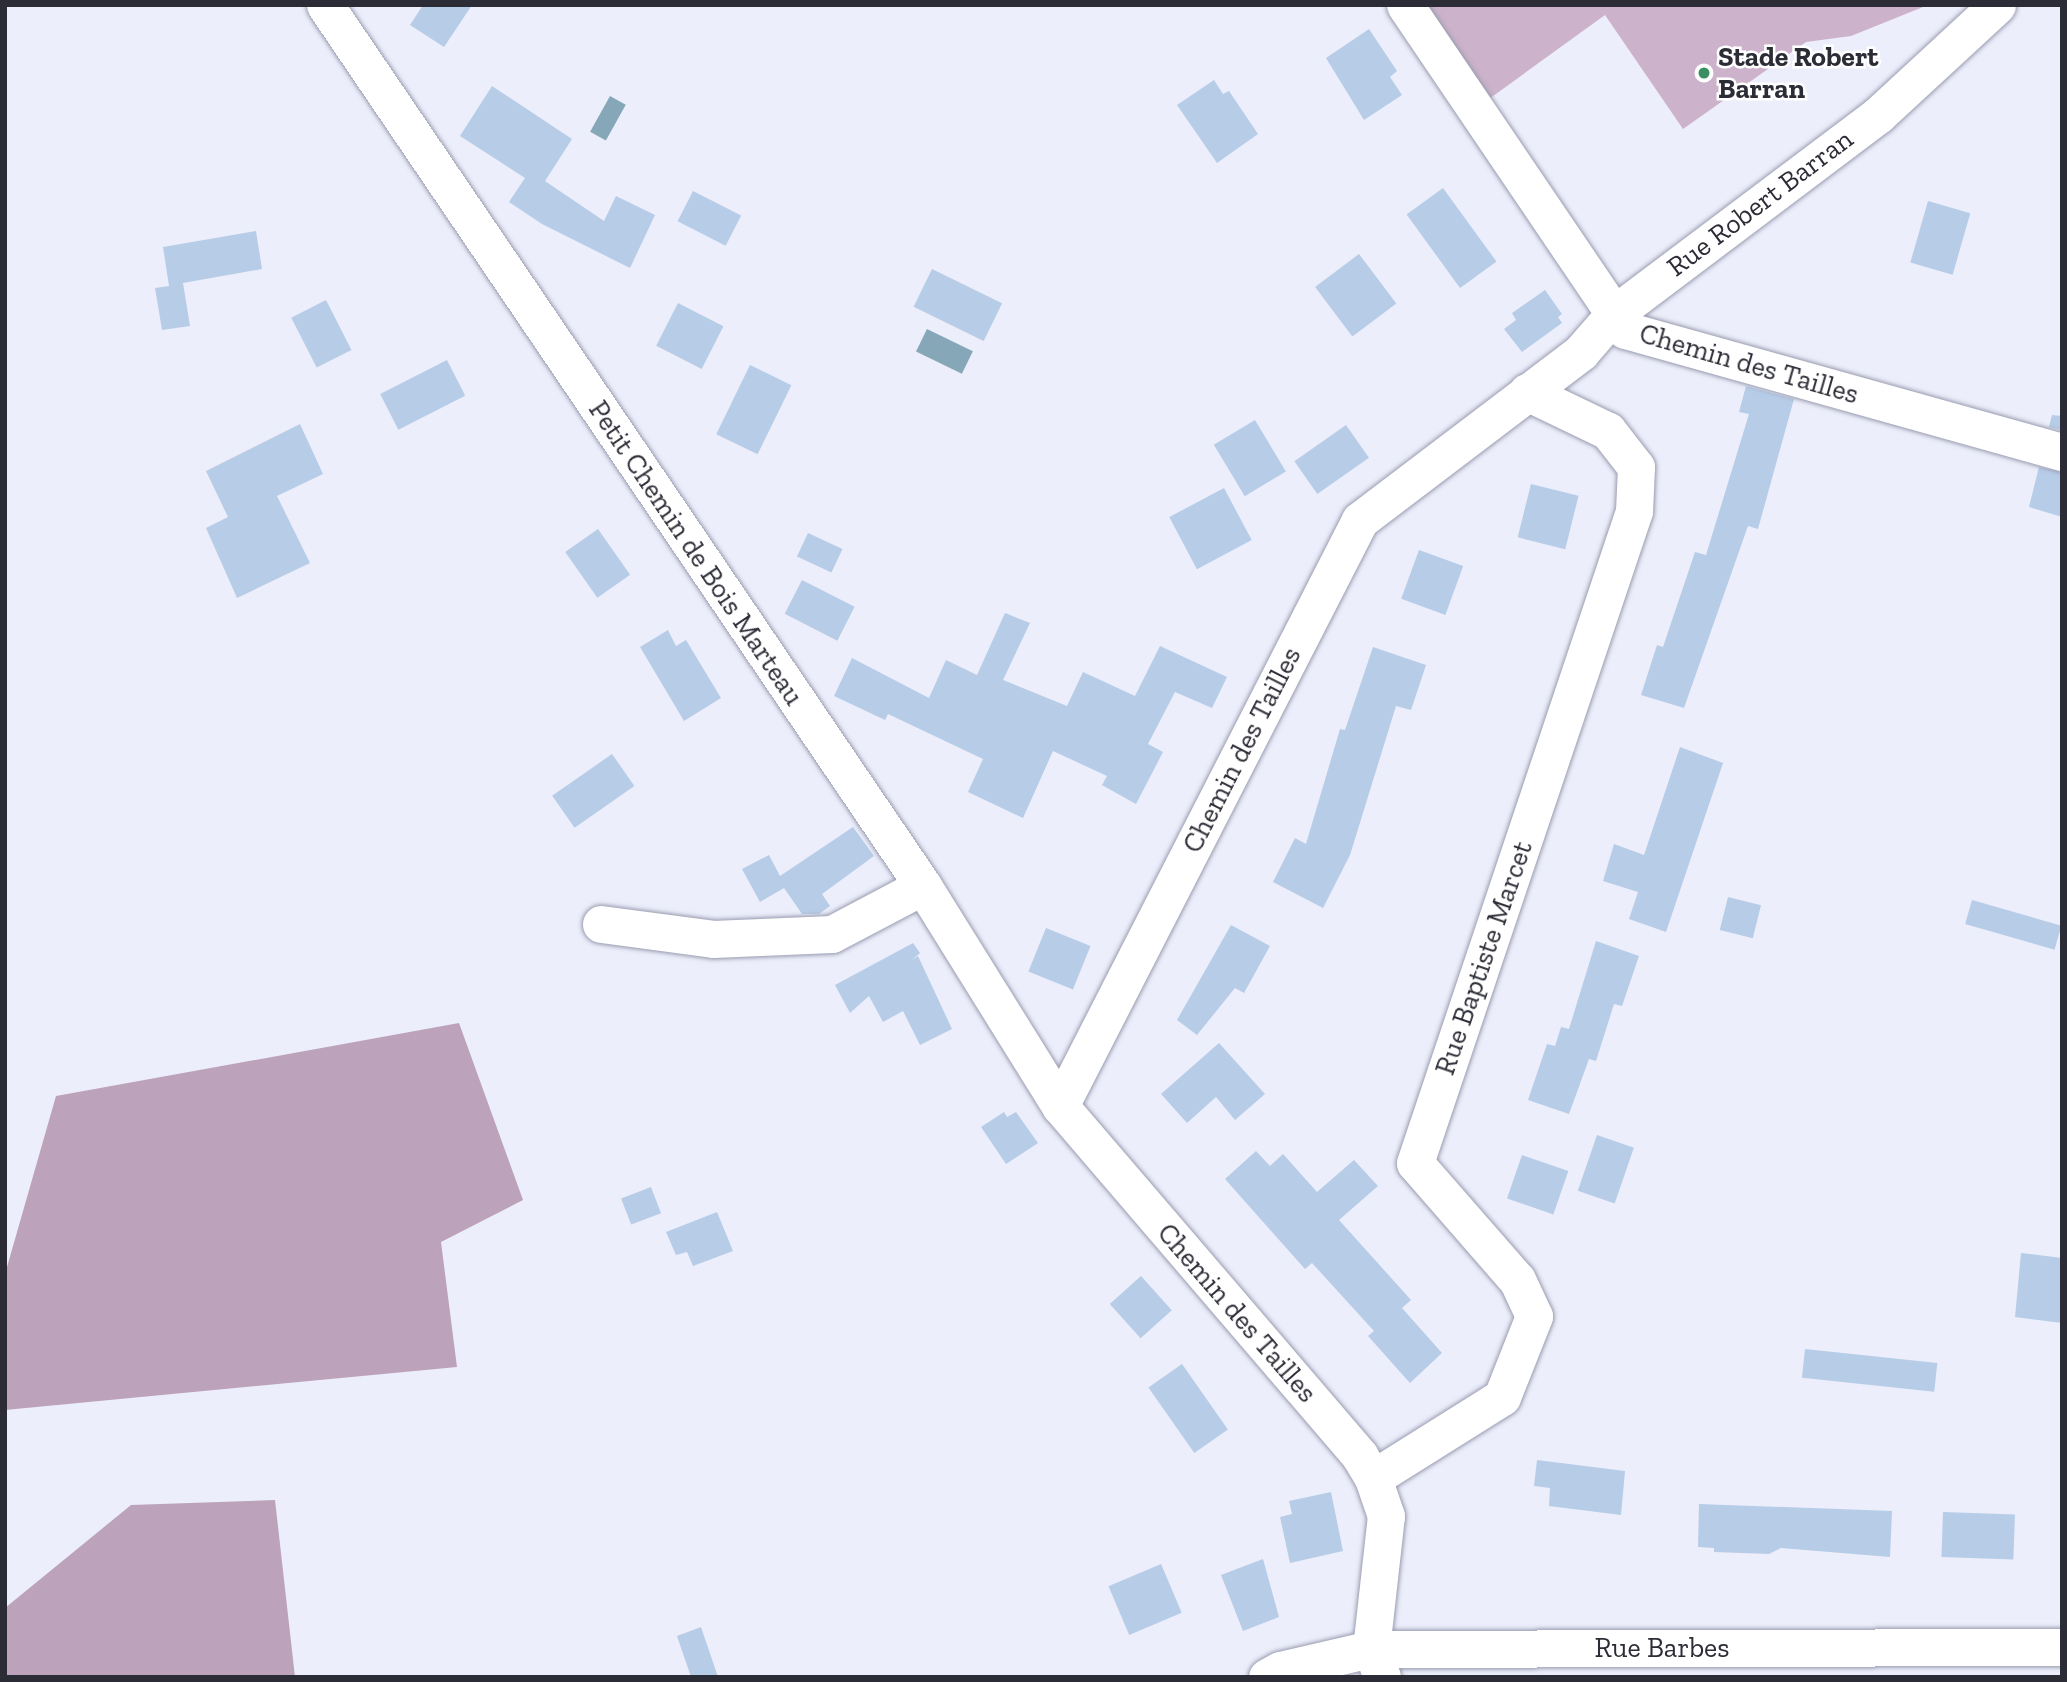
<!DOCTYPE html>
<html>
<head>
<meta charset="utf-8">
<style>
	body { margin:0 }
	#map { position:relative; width:2067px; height:1682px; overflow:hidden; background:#eceefb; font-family:"Zilla Slab",serif }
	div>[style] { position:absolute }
	.green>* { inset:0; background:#ccb2ca }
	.forest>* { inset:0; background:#bca3bb }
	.water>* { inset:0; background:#85a7b8; transform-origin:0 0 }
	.building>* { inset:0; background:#b7cce7; transform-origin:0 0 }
	.roads { filter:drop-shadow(0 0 2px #999cb0) drop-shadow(0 0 2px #999cb0) }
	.minor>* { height:37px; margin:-18.5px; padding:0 18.5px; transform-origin:18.5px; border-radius:18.5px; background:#fff }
	.dots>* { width:19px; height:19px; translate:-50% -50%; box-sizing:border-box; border:4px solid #fff; border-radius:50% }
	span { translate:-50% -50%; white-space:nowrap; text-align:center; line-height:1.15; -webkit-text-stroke:5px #fff; paint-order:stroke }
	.poi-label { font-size:28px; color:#2b2c35; font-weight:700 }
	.left { translate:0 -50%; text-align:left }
	.street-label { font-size:28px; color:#2b2c35 }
	.frame { position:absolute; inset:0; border:7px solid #2b2c35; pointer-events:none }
</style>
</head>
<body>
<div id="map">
	<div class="green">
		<i style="clip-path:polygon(1416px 5px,1928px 5px,1851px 36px,1806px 42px,1683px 129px,1605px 15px,1482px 104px)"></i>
	</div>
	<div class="forest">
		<i style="clip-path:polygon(459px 1023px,523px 1200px,441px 1242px,457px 1367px,5px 1410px,5px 1274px,56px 1096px)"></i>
		<i style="clip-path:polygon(275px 1500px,295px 1677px,5px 1677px,5px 1608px,131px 1505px)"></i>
	</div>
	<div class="water">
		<i style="left:610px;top:96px;width:18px;height:41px;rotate:29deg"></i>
		<i style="left:927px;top:329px;width:51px;height:25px;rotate:26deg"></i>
	</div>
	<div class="building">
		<i style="clip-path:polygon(423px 5px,472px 5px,444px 47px,410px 25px)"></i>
		<i style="clip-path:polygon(1369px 29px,1397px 71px,1390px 77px,1402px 95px,1364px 120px,1326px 58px)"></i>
		<i style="clip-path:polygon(1214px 80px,1223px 94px,1229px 91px,1258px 134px,1217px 163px,1177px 105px)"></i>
		<i style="clip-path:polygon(492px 86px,572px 139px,545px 181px,604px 221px,616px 196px,655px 215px,630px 268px,542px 224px,509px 202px,525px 178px,460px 136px)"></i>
		<i style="left:1443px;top:188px;width:91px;height:45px;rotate:54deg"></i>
		<i style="left:693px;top:191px;width:54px;height:34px;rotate:27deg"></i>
		<i style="left:1928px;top:201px;width:44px;height:64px;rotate:16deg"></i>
		<i style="clip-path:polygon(256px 231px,262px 269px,183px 283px,190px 326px,162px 330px,155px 288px,169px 286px,163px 247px)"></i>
		<i style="left:1359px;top:254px;width:62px;height:55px;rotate:53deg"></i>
		<i style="left:932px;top:269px;width:78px;height:42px;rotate:26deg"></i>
		<i style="clip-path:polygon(1545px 290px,1562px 314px,1558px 317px,1562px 323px,1522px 352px,1504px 329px,1516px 320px,1512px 313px)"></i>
		<i style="left:326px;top:300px;width:56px;height:39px;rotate:63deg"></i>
		<i style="left:678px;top:303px;width:51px;height:48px;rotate:27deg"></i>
		<i style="left:447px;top:360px;width:40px;height:75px;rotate:63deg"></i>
		<i style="left:750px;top:365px;width:46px;height:77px;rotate:26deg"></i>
		<i style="clip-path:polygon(1746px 386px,1794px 399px,1758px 529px,1748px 526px,1684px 708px,1641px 695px,1657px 645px,1663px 647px,1695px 552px,1706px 555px,1749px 414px,1739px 412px)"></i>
		<i style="clip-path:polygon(2052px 415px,2062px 416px,2062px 430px,2049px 427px)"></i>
		<i style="left:1255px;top:420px;width:60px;height:48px;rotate:59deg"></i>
		<i style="clip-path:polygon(300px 424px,323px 474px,277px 496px,310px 563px,237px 598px,206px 528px,228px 517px,206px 471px)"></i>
		<i style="left:1346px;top:425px;width:40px;height:63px;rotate:55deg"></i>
		<i style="clip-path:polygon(2039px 467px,2062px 472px,2062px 517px,2029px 507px)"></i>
		<i style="left:1531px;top:484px;width:49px;height:55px;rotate:14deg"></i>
		<i style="left:1224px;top:488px;width:59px;height:62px;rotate:62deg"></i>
		<i style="left:598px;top:529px;width:56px;height:40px;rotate:55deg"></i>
		<i style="left:808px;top:533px;width:38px;height:26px;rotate:25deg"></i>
		<i style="left:1419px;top:550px;width:47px;height:52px;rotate:20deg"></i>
		<i style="left:802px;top:580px;width:59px;height:38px;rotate:27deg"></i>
		<i style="clip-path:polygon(1005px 613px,1030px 623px,1003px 680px,1067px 706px,1083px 672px,1135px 696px,1160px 646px,1227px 677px,1212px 708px,1175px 692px,1148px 744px,1163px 752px,1136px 804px,1102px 785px,1107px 776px,1053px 751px,1023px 818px,968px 792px,983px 759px,888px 714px,885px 720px,834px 696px,852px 658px,929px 698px,946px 660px,977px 675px)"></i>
		<i style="clip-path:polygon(668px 630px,676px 646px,686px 640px,721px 698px,684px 721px,640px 647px)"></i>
		<i style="clip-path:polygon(1373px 647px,1426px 665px,1411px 710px,1396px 706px,1350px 855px,1323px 908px,1273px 882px,1295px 838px,1306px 844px,1340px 729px,1345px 730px)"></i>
		<i style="clip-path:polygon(1680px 747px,1723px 763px,1666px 932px,1629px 919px,1638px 892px,1603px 881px,1614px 844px,1644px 855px)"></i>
		<i style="left:612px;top:754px;width:39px;height:73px;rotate:55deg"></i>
		<i style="clip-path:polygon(853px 827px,874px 856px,822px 894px,830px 906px,819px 914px,802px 914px,784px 888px,760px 902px,742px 869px,769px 855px,780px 876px)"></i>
		<i style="left:1728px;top:897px;width:34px;height:34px;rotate:14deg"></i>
		<i style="left:1972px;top:900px;width:93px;height:25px;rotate:16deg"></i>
		<i style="clip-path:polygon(1231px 925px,1270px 946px,1244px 993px,1235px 988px,1197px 1035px,1177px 1020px)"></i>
		<i style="left:1046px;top:928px;width:48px;height:47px;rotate:22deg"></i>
		<i style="clip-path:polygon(1596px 941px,1639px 956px,1622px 1006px,1614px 1004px,1596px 1061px,1589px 1059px,1569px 1114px,1528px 1100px,1547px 1044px,1555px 1046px,1561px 1027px,1569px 1029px)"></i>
		<i style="clip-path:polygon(913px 943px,920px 953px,912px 960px,918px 956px,952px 1029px,920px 1045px,903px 1011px,883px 1022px,869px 996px,850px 1013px,835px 985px)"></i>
		<i style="clip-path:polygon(1219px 1043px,1265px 1094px,1235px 1120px,1216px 1097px,1187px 1123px,1161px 1094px)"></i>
		<i style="clip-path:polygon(1004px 1112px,1007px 1117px,1016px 1112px,1038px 1143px,1006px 1164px,981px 1127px)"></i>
		<i style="left:1597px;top:1135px;width:39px;height:59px;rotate:19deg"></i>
		<i style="clip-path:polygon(1256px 1151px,1270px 1166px,1283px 1154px,1317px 1192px,1354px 1160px,1378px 1186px,1339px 1220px,1411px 1300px,1402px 1308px,1442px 1353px,1410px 1383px,1368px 1336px,1374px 1331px,1312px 1263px,1305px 1269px,1225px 1179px)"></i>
		<i style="left:1522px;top:1155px;width:49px;height:46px;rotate:19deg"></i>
		<i style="left:651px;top:1187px;width:28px;height:32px;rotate:69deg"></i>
		<i style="clip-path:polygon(717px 1212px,733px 1251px,693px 1266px,687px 1252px,676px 1255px,666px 1232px)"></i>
		<i style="clip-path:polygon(2021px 1253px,2062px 1258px,2062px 1323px,2015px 1317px)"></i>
		<i style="left:1141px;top:1276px;width:46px;height:42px;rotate:48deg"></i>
		<i style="left:1805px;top:1349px;width:133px;height:29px;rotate:6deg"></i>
		<i style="left:1182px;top:1364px;width:80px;height:41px;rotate:55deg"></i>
		<i style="clip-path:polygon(1537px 1460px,1625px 1471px,1621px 1515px,1549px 1506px,1550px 1488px,1534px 1486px)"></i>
		<i style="clip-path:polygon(1331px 1492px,1343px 1551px,1290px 1563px,1280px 1517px,1292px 1514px,1289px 1501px)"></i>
		<i style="clip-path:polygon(1699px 1504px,1892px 1511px,1890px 1557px,1781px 1548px,1769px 1554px,1714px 1552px,1714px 1548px,1698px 1547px)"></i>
		<i style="left:1943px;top:1512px;width:72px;height:45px;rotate:2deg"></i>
		<i style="clip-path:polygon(1263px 1559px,1279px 1617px,1243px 1631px,1221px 1575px)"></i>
		<i style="left:1161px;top:1564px;width:53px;height:57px;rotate:67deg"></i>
		<i style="clip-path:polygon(701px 1627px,718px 1677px,691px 1677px,677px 1636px)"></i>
	</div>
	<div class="roads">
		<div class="minor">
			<i style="left:325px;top:5px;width:1065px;rotate:55.83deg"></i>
			<i style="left:923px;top:886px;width:259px;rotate:58.1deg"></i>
			<i style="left:1405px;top:5px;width:392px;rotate:55.9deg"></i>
			<i style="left:1625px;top:330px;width:454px;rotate:15.6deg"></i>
			<i style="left:601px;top:924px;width:113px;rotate:7.6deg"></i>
			<i style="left:713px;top:939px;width:119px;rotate:-2.4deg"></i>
			<i style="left:832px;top:934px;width:103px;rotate:-27.8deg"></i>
			<i style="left:1373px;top:1478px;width:152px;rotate:-32.1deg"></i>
			<i style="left:1502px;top:1397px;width:87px;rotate:-68.4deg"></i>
			<i style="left:1534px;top:1316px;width:40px;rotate:-115deg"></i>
			<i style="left:1517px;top:1280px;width:155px;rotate:-131.1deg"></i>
			<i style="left:1415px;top:1163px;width:688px;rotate:-71.43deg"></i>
			<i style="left:1634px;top:511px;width:44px;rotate:-87.4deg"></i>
			<i style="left:1636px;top:467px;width:46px;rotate:-127.9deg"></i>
			<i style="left:1608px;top:431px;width:90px;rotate:-154.3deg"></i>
			<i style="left:1267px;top:1677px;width:15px;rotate:-28deg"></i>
			<i style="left:1280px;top:1670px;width:93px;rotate:-13deg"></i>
			<i style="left:1371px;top:1649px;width:691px;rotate:-0.17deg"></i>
			<i style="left:1382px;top:1677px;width:30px;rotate:-111deg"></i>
			<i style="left:1371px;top:1649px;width:134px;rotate:-83.6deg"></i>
			<i style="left:1386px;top:1516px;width:40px;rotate:-108.9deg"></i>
			<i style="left:1373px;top:1478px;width:26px;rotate:-121deg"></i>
			<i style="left:1360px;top:1456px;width:461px;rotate:-130.6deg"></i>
			<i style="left:1060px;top:1106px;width:658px;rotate:-62.89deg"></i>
			<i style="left:1360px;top:520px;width:278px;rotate:-37.2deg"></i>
			<i style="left:1581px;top:352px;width:50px;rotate:-49deg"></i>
			<i style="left:1614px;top:314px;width:331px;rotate:-37deg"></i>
			<i style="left:1878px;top:115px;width:162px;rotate:-42.7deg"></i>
		</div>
	</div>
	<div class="dots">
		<i style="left:1704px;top:73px;background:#3a8e60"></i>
	</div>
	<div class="poi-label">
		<span class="left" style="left:1718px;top:73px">Stade Robert<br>Barran</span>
	</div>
	<div class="street-label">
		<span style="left:1760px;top:203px;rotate:-37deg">Rue Robert Barran</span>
		<span style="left:1749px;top:364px;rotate:16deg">Chemin des Tailles</span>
		<span style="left:696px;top:553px;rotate:56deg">Petit Chemin de Bois Marteau</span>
		<span style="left:1242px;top:750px;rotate:-63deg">Chemin des Tailles</span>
		<span style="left:1484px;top:958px;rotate:-71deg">Rue Baptiste Marcet</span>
		<span style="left:1237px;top:1313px;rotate:49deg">Chemin des Tailles</span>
		<span style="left:1662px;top:1648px">Rue Barbes</span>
	</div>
	<div class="frame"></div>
</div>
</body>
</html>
